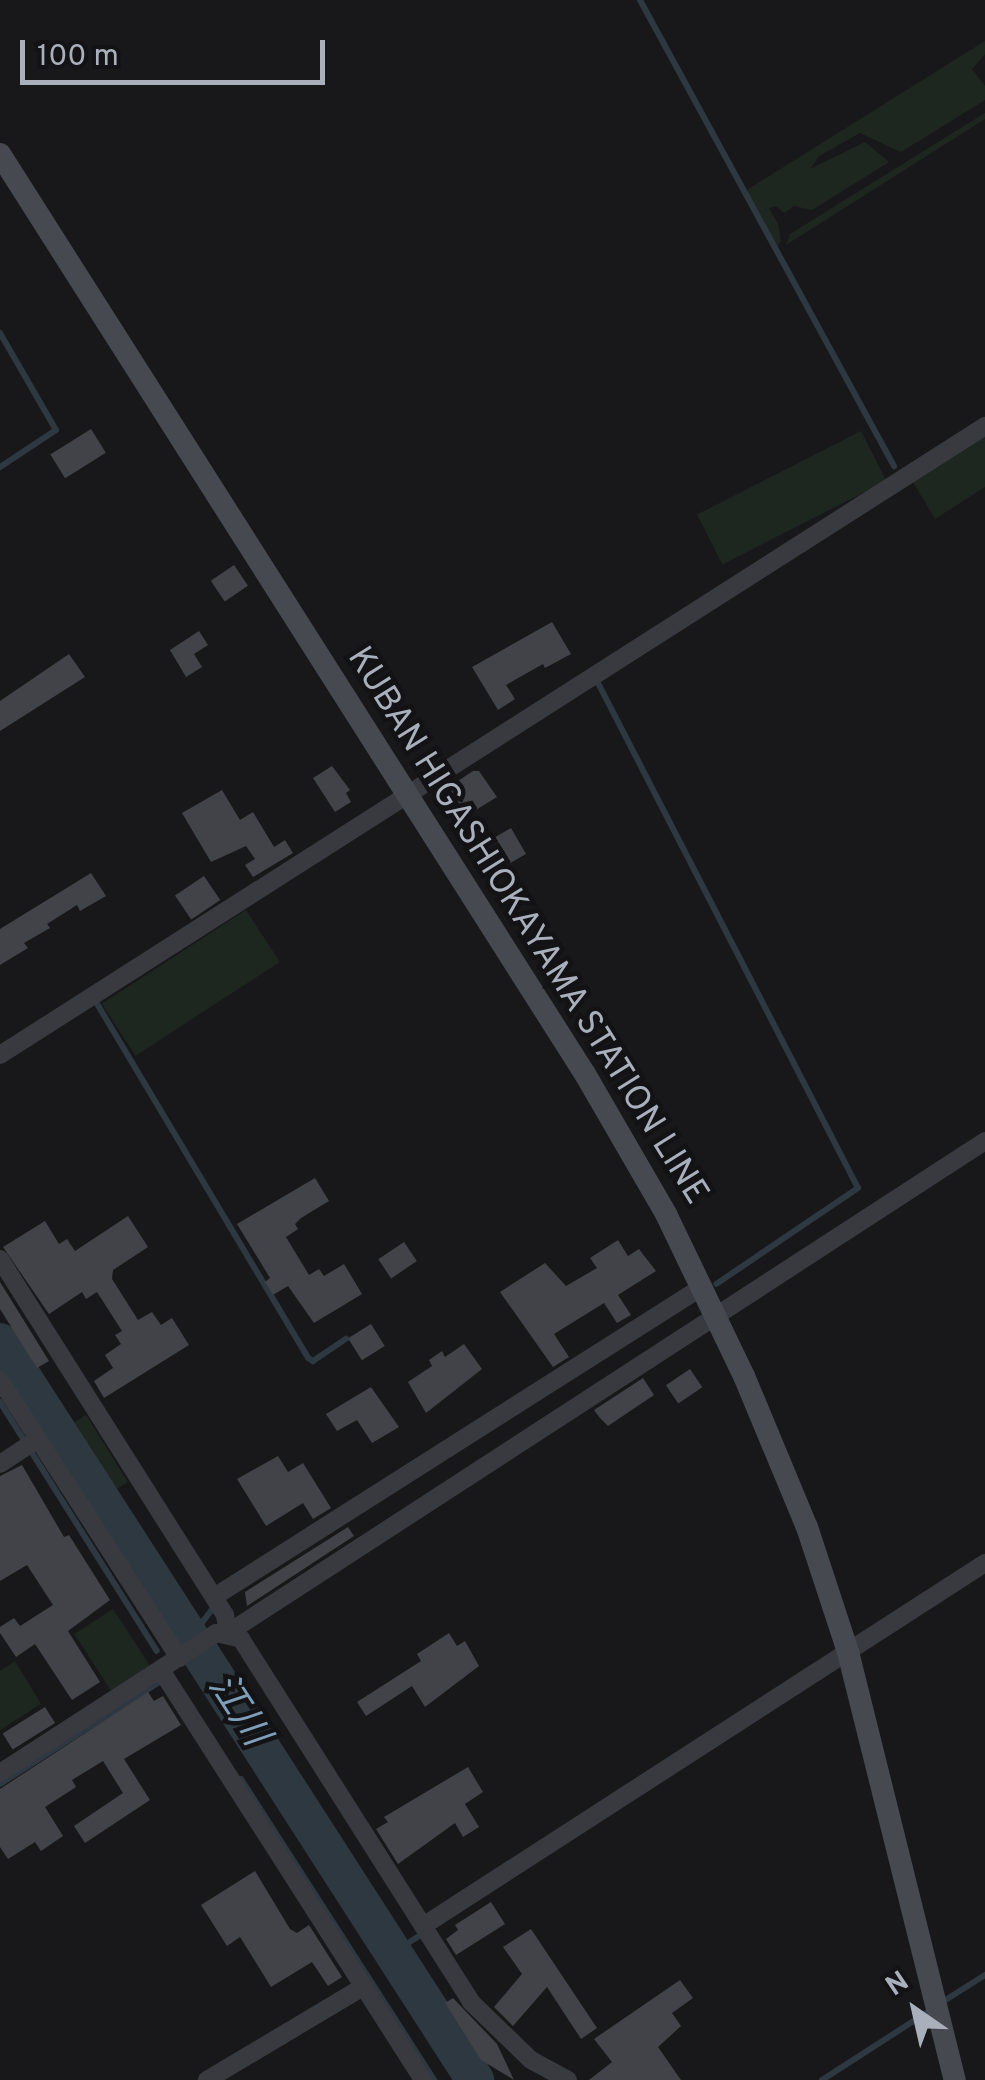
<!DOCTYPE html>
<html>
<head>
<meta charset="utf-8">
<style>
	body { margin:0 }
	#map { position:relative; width:985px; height:2080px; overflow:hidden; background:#18181b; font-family:Overpass,"Noto Sans JP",sans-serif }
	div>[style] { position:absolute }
	.green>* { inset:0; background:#1e271f; transform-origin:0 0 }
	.stream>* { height:6px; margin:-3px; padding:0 3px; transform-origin:3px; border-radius:3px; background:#2d3840 }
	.river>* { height:38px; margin:-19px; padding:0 19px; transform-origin:19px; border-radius:19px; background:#2d3840 }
	.building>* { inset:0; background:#424348; transform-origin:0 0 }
	.minor>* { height:18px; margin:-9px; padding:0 9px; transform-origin:9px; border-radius:9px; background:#393a40 }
	.secondary>* { height:22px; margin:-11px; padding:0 11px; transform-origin:11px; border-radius:11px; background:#474951 }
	span { translate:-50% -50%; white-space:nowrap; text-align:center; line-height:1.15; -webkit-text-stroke:9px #131316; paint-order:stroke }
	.street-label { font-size:35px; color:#aaafbc }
	.water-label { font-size:38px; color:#7e9eb9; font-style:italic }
	.north { position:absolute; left:865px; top:1960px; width:100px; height:100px; -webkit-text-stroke:8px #131316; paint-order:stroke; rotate:326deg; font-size:28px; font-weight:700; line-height:40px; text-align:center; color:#aaafbc }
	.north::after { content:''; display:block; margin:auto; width:35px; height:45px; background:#aaafbc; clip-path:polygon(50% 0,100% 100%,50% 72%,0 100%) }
	.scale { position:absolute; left:20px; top:40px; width:305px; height:45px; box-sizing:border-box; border:5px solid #aaafbc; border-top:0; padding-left:12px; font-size:30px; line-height:35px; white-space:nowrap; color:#aaafbc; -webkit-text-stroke:8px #131316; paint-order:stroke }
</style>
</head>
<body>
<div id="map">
	<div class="green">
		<i style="clip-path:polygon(985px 41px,985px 54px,972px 69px,985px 86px,985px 100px,901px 152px,860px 133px,819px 156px,810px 169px,865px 142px,889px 162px,812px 210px,794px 206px,784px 213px,776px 206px,769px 208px,778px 224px,781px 241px,777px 247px,747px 190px)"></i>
		<i style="clip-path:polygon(985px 113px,985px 119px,786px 245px,790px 234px)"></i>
		<i style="left:861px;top:431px;width:56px;height:184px;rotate:63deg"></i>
		<i style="clip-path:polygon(985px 435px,985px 487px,935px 519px,913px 482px)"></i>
		<i style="left:246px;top:910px;width:62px;height:172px;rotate:57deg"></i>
		<i style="left:86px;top:1415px;width:79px;height:17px;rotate:58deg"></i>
		<i style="left:113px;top:1609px;width:69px;height:46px;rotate:57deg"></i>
		<i style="clip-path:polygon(15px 1661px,41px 1704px,0 1730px,0 1671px)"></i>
	</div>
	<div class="stream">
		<i style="left:640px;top:0;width:531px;rotate:61.41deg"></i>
		<i style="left:0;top:333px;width:112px;rotate:60deg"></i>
		<i style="left:56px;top:430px;width:67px;rotate:146.5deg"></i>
		<i style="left:597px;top:681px;width:570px;rotate:62.76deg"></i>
		<i style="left:858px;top:1188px;width:171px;rotate:145.9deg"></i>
		<i style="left:96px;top:1002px;width:414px;rotate:59.2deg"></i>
		<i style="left:308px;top:1358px;width:6px;rotate:31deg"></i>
		<i style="left:313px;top:1361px;width:40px;rotate:-34deg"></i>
		<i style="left:0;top:1402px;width:294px;rotate:57.8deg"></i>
		<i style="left:192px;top:1636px;width:35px;rotate:-53deg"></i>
		<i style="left:241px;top:1779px;width:358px;rotate:57.3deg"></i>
		<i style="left:0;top:1784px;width:191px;rotate:-32.6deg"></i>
		<i style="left:392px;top:1953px;width:32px;rotate:-32deg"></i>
		<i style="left:947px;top:1999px;width:45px;rotate:-32.3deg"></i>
		<i style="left:822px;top:2080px;width:124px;rotate:-32.8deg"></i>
	</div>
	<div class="river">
		<i style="left:0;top:1342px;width:878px;rotate:57.23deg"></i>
	</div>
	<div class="building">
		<i style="left:91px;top:429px;width:28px;height:48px;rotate:58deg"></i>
		<i style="left:234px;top:565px;width:25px;height:28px;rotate:56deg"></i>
		<i style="clip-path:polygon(552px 622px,571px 654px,545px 668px,543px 664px,506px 685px,515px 699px,498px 710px,472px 667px)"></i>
		<i style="clip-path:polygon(199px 631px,208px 645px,194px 654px,202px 667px,186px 677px,170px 650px)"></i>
		<i style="clip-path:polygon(69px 654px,85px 677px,0 731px,0 701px)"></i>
		<i style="clip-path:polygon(332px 766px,350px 790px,346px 793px,351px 802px,335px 812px,313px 778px)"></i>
		<i style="clip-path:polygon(473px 771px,479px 771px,497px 797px,458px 821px,443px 791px)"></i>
		<i style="clip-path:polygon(222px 790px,240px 820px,253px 812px,274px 847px,285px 840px,293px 853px,253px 877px,245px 865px,255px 859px,246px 846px,211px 862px,182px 813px)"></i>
		<i style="left:511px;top:828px;width:30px;height:18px;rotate:60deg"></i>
		<i style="clip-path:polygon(91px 873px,106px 896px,80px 911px,77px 905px,47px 924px,50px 928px,24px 943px,28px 948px,0 965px,0 929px)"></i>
		<i style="left:204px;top:876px;width:29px;height:35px;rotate:56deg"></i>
		<i style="clip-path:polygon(315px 1178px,329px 1201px,301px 1218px,295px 1224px,298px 1229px,286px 1237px,309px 1275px,319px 1269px,324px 1276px,344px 1264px,362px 1294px,314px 1323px,288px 1286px,273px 1295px,265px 1282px,270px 1278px,237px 1224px)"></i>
		<i style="clip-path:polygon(128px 1216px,148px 1247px,113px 1270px,112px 1279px,138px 1320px,152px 1312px,161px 1325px,172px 1318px,189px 1345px,104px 1398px,94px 1381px,113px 1368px,105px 1355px,121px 1344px,115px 1335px,122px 1331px,97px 1292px,86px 1299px,82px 1292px,49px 1314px,3px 1247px,45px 1221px,59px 1244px,67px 1239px,75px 1251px)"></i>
		<i style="clip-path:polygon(618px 1240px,628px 1256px,639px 1249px,656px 1271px,618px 1295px,631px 1315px,617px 1323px,604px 1303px,554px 1334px,569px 1357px,553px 1367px,500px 1292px,545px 1263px,566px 1286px,597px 1268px,590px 1258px)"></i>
		<i style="left:404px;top:1242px;width:23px;height:31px;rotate:56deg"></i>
		<i style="clip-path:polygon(0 1282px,49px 1361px,37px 1368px,0 1309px)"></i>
		<i style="left:371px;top:1324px;width:26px;height:27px;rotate:58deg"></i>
		<i style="clip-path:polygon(464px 1344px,482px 1369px,426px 1413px,408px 1382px,432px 1366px,429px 1360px,442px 1351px,445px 1357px)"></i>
		<i style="left:690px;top:1369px;width:22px;height:29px;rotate:56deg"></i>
		<i style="clip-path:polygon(643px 1378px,654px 1395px,608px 1426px,600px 1418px,594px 1410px)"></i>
		<i style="clip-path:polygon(371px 1387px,399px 1427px,372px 1443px,357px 1420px,337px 1431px,326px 1414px)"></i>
		<i style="clip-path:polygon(278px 1456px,288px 1472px,303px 1463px,331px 1508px,313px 1519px,303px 1503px,266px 1526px,237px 1479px)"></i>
		<i style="clip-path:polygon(22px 1465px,64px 1537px,69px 1535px,110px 1600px,68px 1631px,100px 1682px,72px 1700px,35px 1644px,16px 1657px,0 1633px,0 1627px,14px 1618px,20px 1626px,53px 1605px,27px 1565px,0 1581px,0 1476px)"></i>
		<i style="clip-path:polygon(348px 1527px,354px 1536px,247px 1606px,245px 1592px)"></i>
		<i style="clip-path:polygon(449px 1633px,457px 1646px,465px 1641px,479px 1666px,425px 1707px,412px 1686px,366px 1716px,357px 1702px,421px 1661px,417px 1654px)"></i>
		<i style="clip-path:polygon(148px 1692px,154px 1701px,163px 1696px,181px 1725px,124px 1759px,150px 1800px,85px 1843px,74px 1826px,123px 1793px,103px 1761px,72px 1780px,76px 1787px,45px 1807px,63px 1836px,41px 1851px,35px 1842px,8px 1859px,0 1847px,0 1789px)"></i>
		<i style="left:45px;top:1707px;width:19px;height:50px;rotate:58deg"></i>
		<i style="clip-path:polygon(468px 1767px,483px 1792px,465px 1804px,479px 1827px,463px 1837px,455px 1823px,398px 1864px,376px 1829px,388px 1822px,384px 1817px)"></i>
		<i style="clip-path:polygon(255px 1871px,290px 1929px,297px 1933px,309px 1925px,342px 1977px,328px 1986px,312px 1962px,271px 1987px,240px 1937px,227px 1946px,201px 1905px)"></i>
		<i style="clip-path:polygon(491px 1902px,505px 1924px,456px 1955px,446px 1939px,458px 1930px,455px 1925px)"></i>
		<i style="clip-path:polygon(531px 1929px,597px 2028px,581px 2039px,547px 1987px,513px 2026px,494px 2007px,522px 1974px,503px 1947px)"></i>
		<i style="clip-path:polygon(680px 1980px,693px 1998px,672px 2013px,681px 2026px,658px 2047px,681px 2080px,589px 2080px,612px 2062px,594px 2039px)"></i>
		<i style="clip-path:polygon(453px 1998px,497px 2044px,514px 2080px,481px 2060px,445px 2003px)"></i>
	</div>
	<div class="minor">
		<i style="left:0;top:1055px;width:1169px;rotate:-32.56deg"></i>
		<i style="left:0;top:1259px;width:421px;rotate:57.7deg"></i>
		<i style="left:225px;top:1615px;width:18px;rotate:81deg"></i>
		<i style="left:228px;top:1633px;width:903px;rotate:-33.02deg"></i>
		<i style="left:0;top:1380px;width:331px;rotate:57.2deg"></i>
		<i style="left:0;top:1464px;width:45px;rotate:-33.3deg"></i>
		<i style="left:214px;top:1597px;width:578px;rotate:-32.43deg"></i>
		<i style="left:161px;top:1670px;width:487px;rotate:57.4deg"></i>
		<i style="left:0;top:1773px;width:257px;rotate:-32.9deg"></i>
		<i style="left:216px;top:1633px;width:26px;rotate:13deg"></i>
		<i style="left:241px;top:1639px;width:430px;rotate:57.6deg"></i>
		<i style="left:471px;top:2002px;width:83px;rotate:44deg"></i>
		<i style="left:531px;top:2060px;width:42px;rotate:28.4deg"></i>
		<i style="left:423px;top:1926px;width:669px;rotate:-32.86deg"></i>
		<i style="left:207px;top:2080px;width:182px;rotate:-30.8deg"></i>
	</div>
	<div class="secondary">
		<i style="left:0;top:154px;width:1090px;rotate:57.55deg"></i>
		<i style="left:585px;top:1074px;width:162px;rotate:59.9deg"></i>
		<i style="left:666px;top:1214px;width:180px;rotate:64.3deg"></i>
		<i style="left:744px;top:1376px;width:164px;rotate:67.4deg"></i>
		<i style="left:807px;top:1527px;width:132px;rotate:71.8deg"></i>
		<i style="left:848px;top:1652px;width:441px;rotate:76deg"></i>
	</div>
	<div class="street-label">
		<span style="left:527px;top:926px;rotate:58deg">KUBAN HIGASHIOKAYAMA STATION LINE</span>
	</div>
	<div class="water-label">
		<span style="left:237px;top:1711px;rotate:57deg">江川</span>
	</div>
	<div class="north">N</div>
	<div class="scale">100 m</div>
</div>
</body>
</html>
